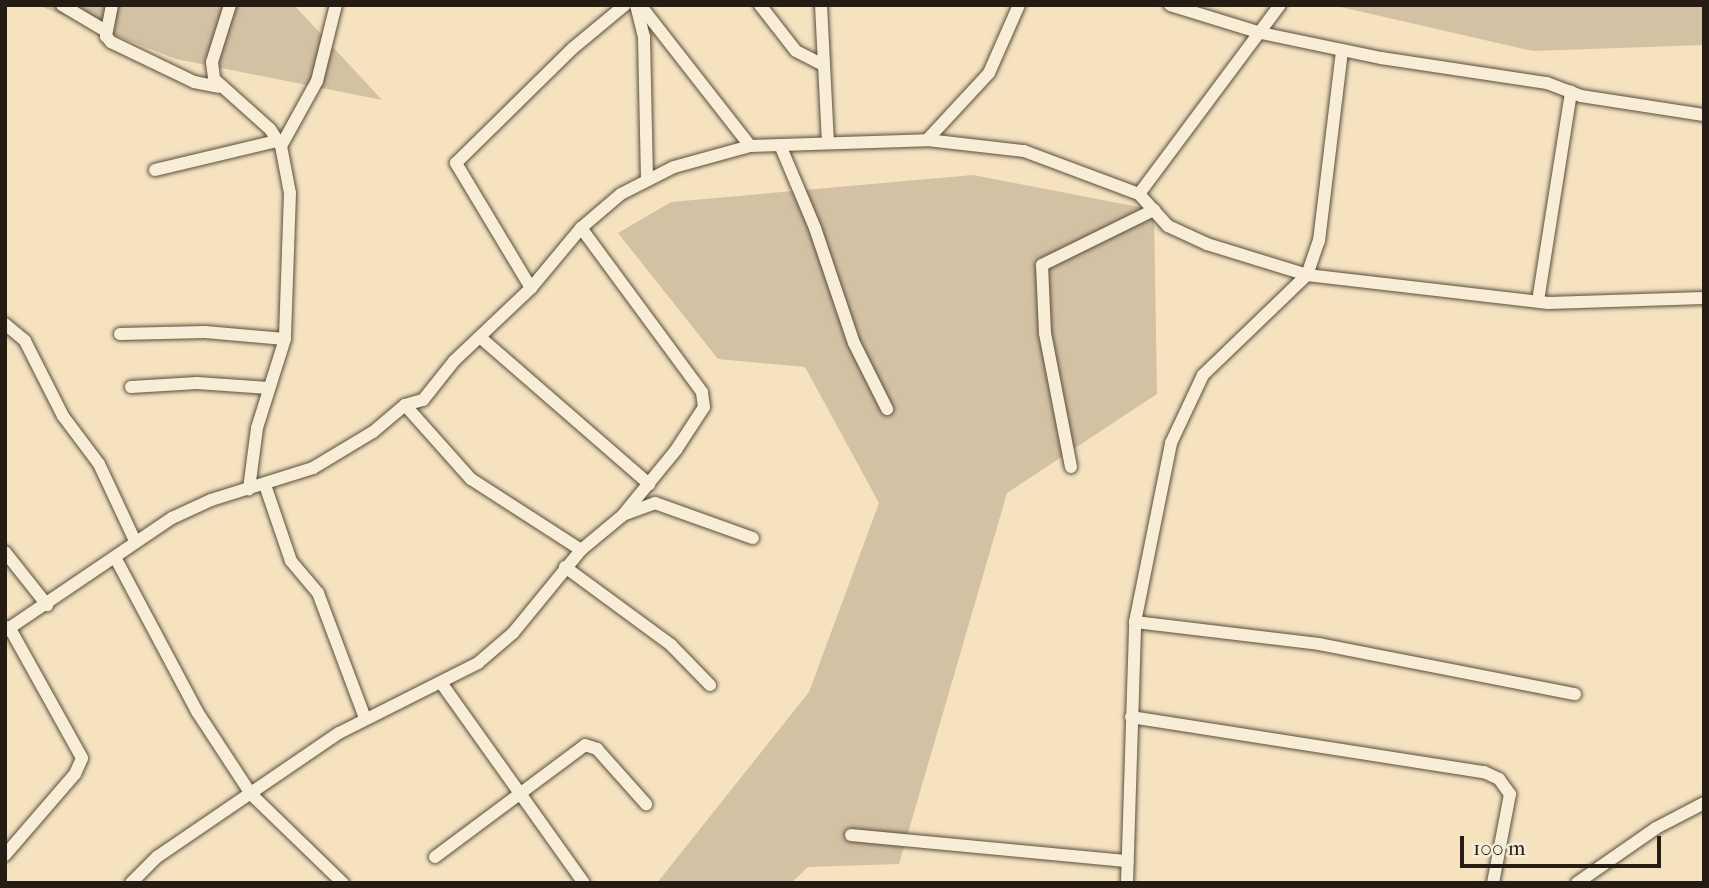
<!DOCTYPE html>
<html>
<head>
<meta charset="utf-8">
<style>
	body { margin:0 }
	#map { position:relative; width:1709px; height:888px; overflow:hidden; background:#f5e3c0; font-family:"IM FELL French Canon",serif }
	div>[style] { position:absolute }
	.green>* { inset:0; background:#d2c1a3 }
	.roads { filter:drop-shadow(0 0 2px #594e3e) drop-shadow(0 0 2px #594e3e) }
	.minor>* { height:12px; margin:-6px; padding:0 6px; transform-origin:6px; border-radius:6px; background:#f8edd6 }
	span { translate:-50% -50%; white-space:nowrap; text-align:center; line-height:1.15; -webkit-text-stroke:5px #f8edd6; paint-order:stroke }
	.frame { position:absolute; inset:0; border:7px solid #251c13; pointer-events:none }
	.scale { position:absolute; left:1460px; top:836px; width:201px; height:32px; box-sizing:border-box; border:4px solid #251c13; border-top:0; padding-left:9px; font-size:21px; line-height:24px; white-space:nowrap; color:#251c13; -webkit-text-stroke:5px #f8edd6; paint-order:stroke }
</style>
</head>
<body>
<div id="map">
	<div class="green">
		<i style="clip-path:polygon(37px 5px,294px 5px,382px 100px,176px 59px)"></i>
		<i style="clip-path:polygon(1332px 5px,1704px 5px,1704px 45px,1533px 51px)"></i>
		<i style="clip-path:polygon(973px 175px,1154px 210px,1157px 394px,1007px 493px,899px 864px,808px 867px,791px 883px,657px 883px,809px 692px,879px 503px,805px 367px,718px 359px,618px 233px,671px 202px)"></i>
	</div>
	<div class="roads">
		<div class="minor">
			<i style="left:62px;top:5px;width:51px;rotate:30.6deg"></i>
			<i style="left:112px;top:5px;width:32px;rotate:101deg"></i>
			<i style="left:106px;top:36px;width:8px;rotate:50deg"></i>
			<i style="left:111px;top:42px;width:92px;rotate:25.7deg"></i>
			<i style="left:194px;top:82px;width:25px;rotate:11deg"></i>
			<i style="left:230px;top:5px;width:60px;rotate:107.5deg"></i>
			<i style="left:212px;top:62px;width:17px;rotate:83deg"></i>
			<i style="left:214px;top:79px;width:75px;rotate:41.8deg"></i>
			<i style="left:270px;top:129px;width:20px;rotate:57deg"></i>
			<i style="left:281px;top:146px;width:48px;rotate:79.2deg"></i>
			<i style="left:290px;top:193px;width:146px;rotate:92deg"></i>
			<i style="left:285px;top:339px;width:93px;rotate:107.5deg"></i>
			<i style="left:257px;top:428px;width:62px;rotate:97.5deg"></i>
			<i style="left:636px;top:5px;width:33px;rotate:76deg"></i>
			<i style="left:644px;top:37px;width:141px;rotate:88.8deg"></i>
			<i style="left:640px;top:5px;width:179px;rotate:52deg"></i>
			<i style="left:760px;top:5px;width:58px;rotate:52deg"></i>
			<i style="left:796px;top:51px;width:31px;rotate:27deg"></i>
			<i style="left:821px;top:5px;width:138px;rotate:87.1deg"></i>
			<i style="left:1170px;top:5px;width:95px;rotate:17.1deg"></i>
			<i style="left:1261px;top:33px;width:123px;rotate:11.8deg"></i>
			<i style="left:1381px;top:58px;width:168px;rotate:8.6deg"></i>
			<i style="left:1547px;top:83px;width:36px;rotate:21deg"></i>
			<i style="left:1581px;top:96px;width:124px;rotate:8.8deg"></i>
			<i style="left:927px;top:140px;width:91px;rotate:-47.2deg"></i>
			<i style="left:989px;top:73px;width:74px;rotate:-66.2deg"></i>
			<i style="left:780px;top:145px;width:90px;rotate:67.1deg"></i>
			<i style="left:815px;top:228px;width:121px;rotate:71.3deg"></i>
			<i style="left:854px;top:343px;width:74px;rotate:63.4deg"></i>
			<i style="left:281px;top:146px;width:74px;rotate:-61deg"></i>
			<i style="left:317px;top:81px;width:78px;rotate:-76deg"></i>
			<i style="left:155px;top:170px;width:125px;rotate:-13.4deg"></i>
			<i style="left:1139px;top:194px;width:236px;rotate:-53.3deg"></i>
			<i style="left:531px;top:288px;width:146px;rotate:-121deg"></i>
			<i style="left:456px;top:163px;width:164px;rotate:-44.5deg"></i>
			<i style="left:573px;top:48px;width:67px;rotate:-39.6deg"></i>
			<i style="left:1538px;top:301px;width:212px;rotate:-81deg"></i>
			<i style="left:5px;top:324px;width:26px;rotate:40deg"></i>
			<i style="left:25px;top:341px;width:84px;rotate:63.1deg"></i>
			<i style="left:63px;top:416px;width:60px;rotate:53.1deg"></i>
			<i style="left:99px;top:464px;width:85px;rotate:64.9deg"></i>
			<i style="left:120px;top:334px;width:85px;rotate:-1.3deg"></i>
			<i style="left:205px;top:332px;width:80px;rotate:5deg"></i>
			<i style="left:481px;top:338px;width:223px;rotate:41deg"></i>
			<i style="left:131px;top:387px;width:66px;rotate:-3.5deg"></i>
			<i style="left:197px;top:383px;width:72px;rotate:4deg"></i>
			<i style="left:405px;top:405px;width:99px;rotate:48.3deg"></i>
			<i style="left:471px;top:479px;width:131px;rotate:32.8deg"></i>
			<i style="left:1071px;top:467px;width:136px;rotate:-101deg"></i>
			<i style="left:1045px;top:333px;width:68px;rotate:-92.5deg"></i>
			<i style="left:1042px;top:265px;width:125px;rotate:-26.2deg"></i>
			<i style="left:265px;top:485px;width:80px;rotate:71.1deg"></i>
			<i style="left:291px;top:561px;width:42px;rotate:49.8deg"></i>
			<i style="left:318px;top:593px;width:134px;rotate:69.4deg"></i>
			<i style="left:625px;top:514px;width:32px;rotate:-20deg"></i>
			<i style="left:655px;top:503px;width:104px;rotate:19.7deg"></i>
			<i style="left:5px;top:552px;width:68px;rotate:51.6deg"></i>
			<i style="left:116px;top:559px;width:174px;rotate:62deg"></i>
			<i style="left:198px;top:713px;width:97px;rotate:56.8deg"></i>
			<i style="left:251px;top:794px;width:128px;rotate:44.1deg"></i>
			<i style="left:565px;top:567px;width:132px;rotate:36.3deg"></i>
			<i style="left:671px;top:645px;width:56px;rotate:45.7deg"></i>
			<i style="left:1135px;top:622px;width:185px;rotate:6.8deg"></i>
			<i style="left:1319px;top:644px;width:261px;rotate:11.1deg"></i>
			<i style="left:5px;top:631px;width:202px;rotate:-34.1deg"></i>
			<i style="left:172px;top:518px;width:43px;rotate:-24.8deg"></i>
			<i style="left:211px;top:500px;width:107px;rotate:-17.4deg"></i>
			<i style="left:313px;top:468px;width:70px;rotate:-31deg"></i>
			<i style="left:373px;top:432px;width:42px;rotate:-40.2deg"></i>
			<i style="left:405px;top:405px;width:19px;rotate:-16deg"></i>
			<i style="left:423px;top:400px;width:50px;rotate:-51.5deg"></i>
			<i style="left:454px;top:361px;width:106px;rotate:-43.5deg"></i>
			<i style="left:531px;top:288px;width:78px;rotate:-50.2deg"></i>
			<i style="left:581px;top:228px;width:52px;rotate:-40.4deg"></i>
			<i style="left:621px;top:194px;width:59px;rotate:-27deg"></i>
			<i style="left:674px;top:167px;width:79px;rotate:-15.4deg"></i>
			<i style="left:750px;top:146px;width:177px;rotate:-1.9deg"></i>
			<i style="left:927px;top:140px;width:98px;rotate:6.5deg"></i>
			<i style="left:1024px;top:151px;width:123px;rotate:20.5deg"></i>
			<i style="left:1139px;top:194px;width:43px;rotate:47.8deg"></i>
			<i style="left:1168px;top:226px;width:43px;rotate:24.8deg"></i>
			<i style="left:1207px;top:244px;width:105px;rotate:17.2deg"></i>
			<i style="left:1307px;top:275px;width:243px;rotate:6.6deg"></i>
			<i style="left:1548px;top:303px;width:156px;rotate:-1.8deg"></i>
			<i style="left:442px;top:684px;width:244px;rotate:54.5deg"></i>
			<i style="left:1131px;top:717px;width:357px;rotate:8.9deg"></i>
			<i style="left:1484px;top:772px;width:17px;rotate:25deg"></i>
			<i style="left:1499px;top:779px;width:19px;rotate:54deg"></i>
			<i style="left:1510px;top:794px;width:91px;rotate:100.8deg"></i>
			<i style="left:851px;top:835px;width:278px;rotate:5.4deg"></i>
			<i style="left:5px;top:855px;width:107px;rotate:-49.2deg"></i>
			<i style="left:75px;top:774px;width:17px;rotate:-66deg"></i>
			<i style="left:82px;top:758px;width:150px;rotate:-119.1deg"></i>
			<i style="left:435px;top:857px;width:187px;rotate:-36.7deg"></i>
			<i style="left:585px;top:745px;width:13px;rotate:18deg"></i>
			<i style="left:597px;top:749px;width:74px;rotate:48.3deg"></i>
			<i style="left:131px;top:883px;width:37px;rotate:-45deg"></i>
			<i style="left:157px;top:857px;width:220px;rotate:-34.3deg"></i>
			<i style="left:339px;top:733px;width:156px;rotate:-26.7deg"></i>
			<i style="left:478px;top:663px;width:46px;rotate:-40.6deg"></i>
			<i style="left:513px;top:633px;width:107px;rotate:-50.7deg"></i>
			<i style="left:581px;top:550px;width:53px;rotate:-39.7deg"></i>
			<i style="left:622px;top:516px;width:85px;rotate:-50.7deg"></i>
			<i style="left:676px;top:450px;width:51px;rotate:-56.9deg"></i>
			<i style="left:704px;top:407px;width:15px;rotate:-98deg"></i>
			<i style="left:702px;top:392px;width:204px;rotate:-126.4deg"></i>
			<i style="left:1127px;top:883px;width:261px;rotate:-88.2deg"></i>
			<i style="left:1135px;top:622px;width:183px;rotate:-78.6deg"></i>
			<i style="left:1171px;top:443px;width:75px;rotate:-64.8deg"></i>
			<i style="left:1203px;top:375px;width:144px;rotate:-43.9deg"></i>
			<i style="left:1307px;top:275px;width:36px;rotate:-71deg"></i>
			<i style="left:1319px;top:241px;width:192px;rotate:-83.1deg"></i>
			<i style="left:1577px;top:883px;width:96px;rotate:-34.8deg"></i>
			<i style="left:1656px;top:828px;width:54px;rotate:-27.5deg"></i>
		</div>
	</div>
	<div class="frame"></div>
	<div class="scale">100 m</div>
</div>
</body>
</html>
